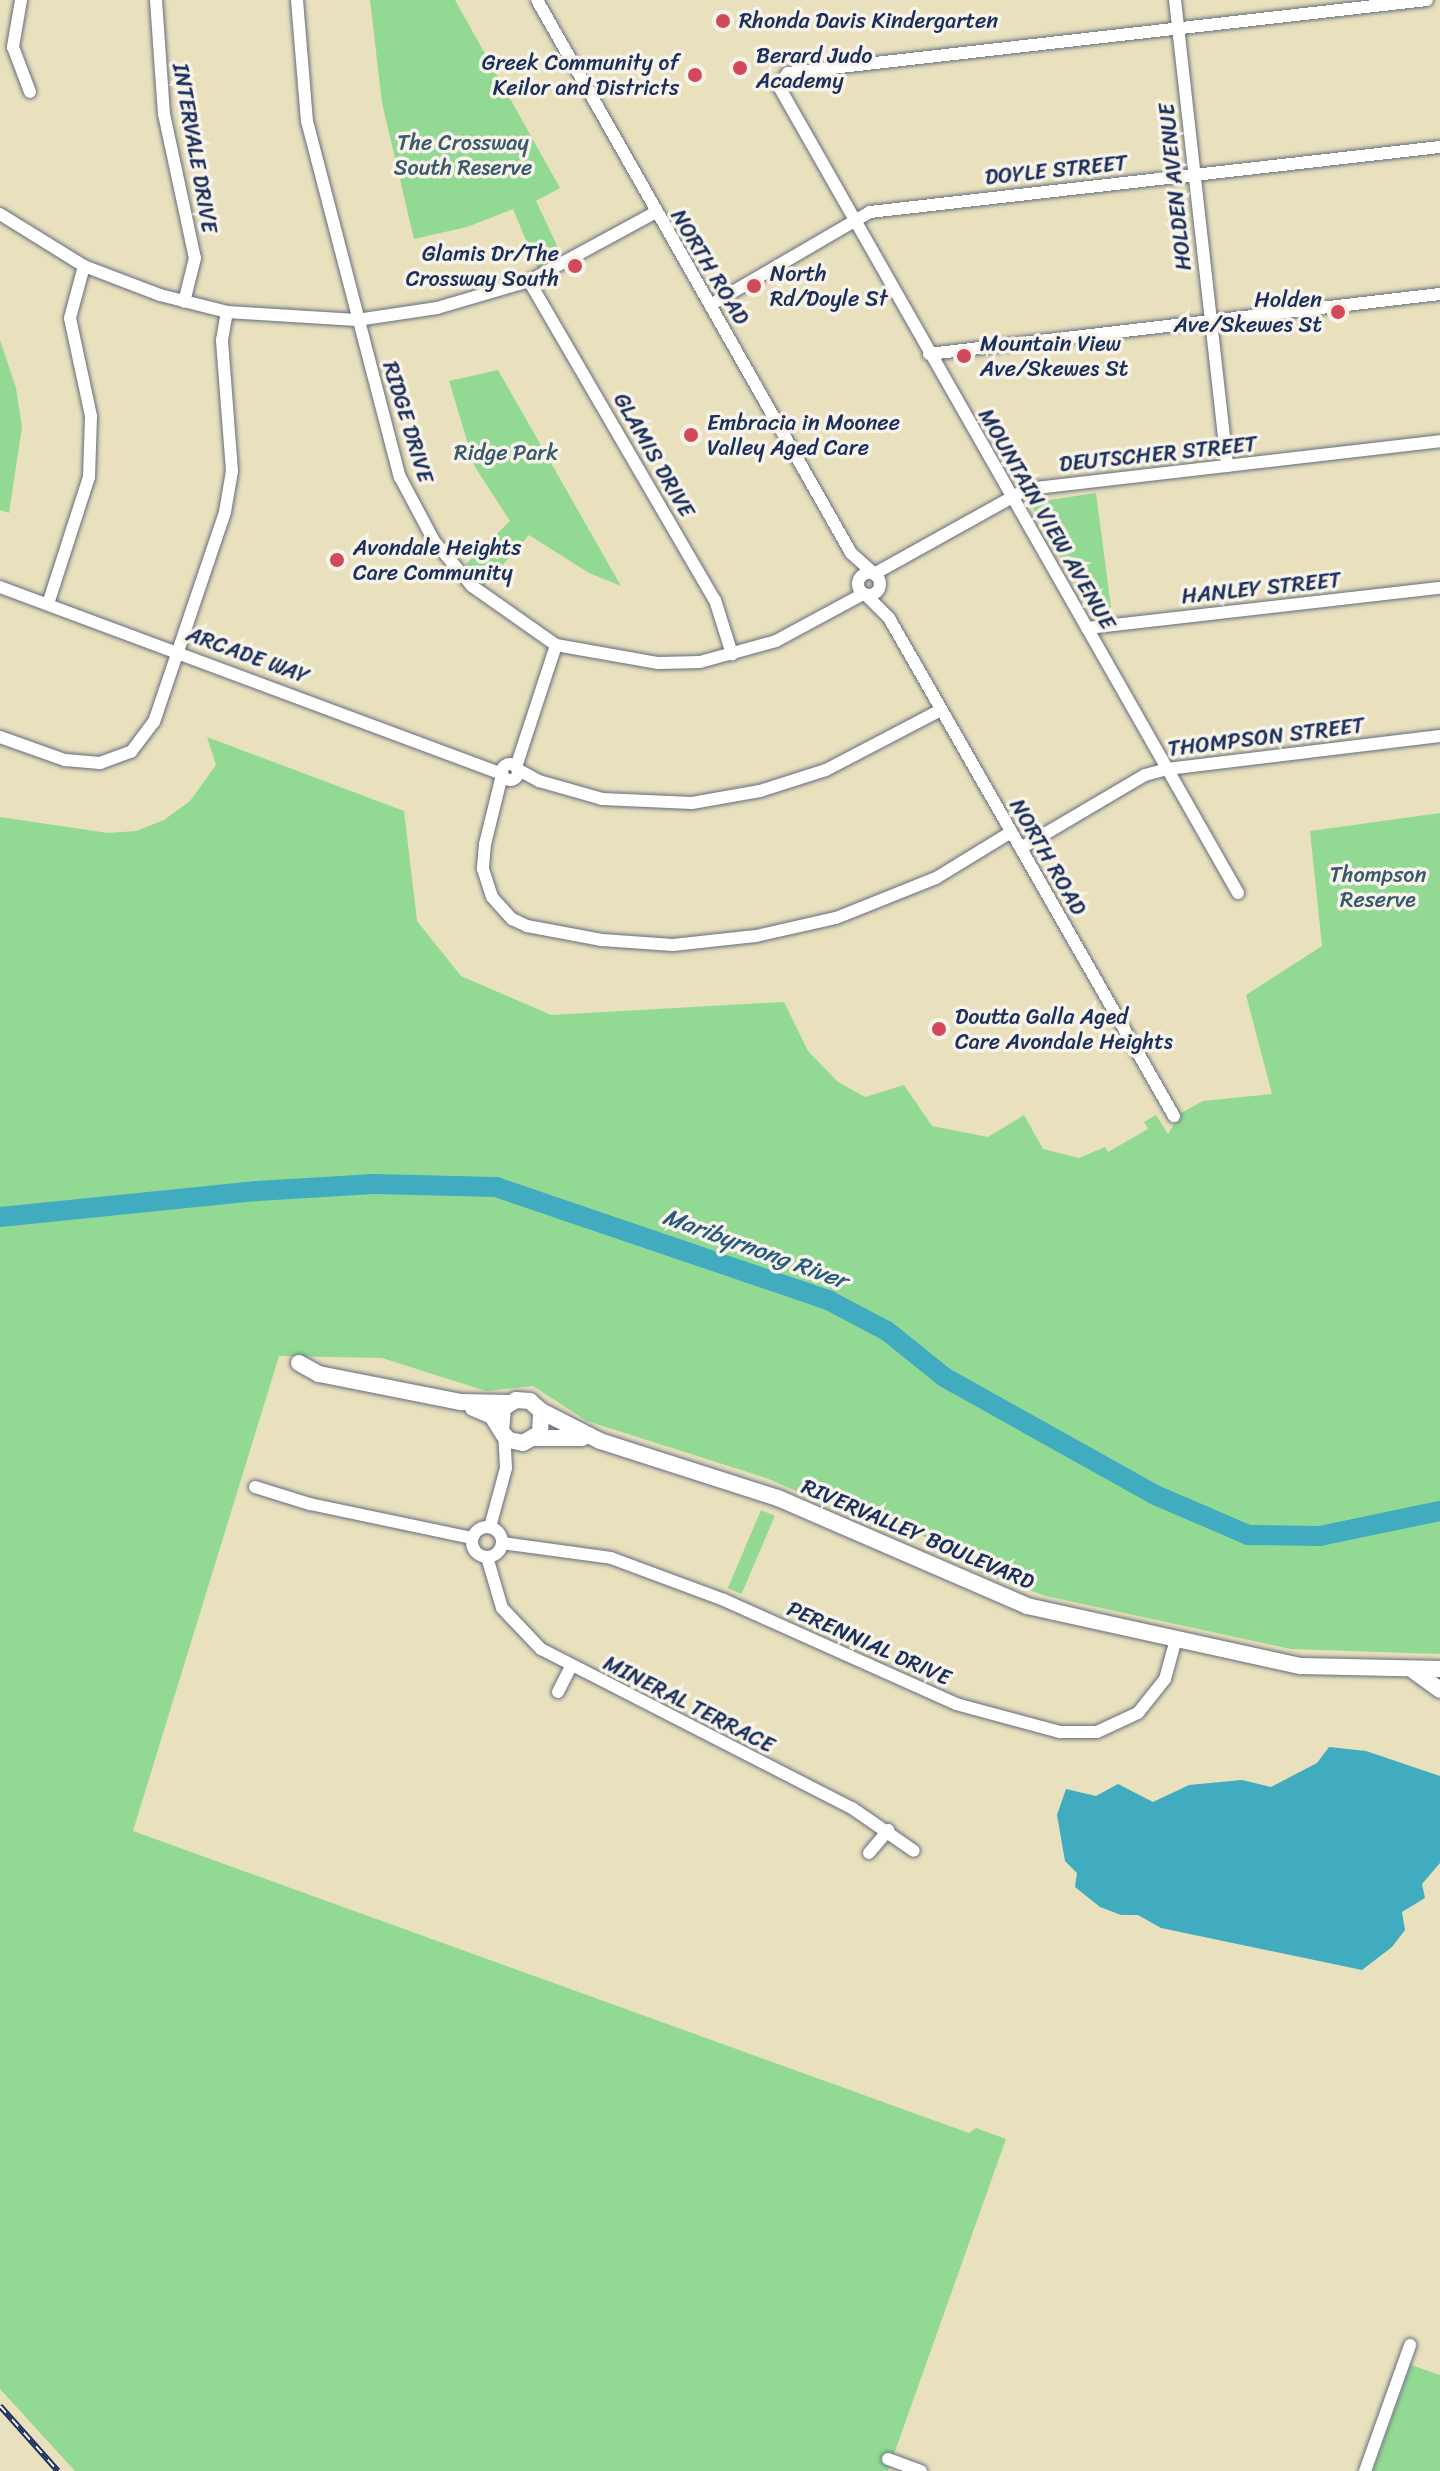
<!DOCTYPE html>
<html>
<head>
<meta charset="utf-8">
<style>
	body { margin:0 }
	#map { position:relative; width:1440px; height:2471px; overflow:hidden; background:#e9e0bd; font-family:Sriracha,sans-serif }
	div>[style] { position:absolute }
	.green>* { inset:0; background:#92da94; transform-origin:0 0 }
	.water>* { inset:0; background:#41abc0 }
	.river>* { height:20px; margin:-10px; padding:0 10px; transform-origin:10px; border-radius:10px; background:#41abc0 }
	.roads { filter:drop-shadow(0 0 2px #636d7f) drop-shadow(0 0 2px #636d7f) }
	.minor>* { height:12px; margin:-6px; padding:0 6px; transform-origin:6px; border-radius:6px; background:#fff }
	.minor>.ring { margin:-6px; padding:0; box-sizing:content-box; background:none; border:12px solid #fff; border-radius:50% }
	.tertiary>* { height:16px; margin:-8px; padding:0 8px; transform-origin:8px; border-radius:8px; background:#fff }
	.rail>* { height:6px; margin-top:-3px; transform-origin:0; background:repeating-linear-gradient(90deg,#f7f3e8 0 9px,#1b2f5e 0 18px); box-sizing:border-box; border-block:2px solid #1b2f5e }
	.dots>* { width:22px; height:22px; translate:-50% -50%; box-sizing:border-box; border:4px solid #f7f3e8; border-radius:50% }
	span { translate:-50% -50%; white-space:nowrap; text-align:center; line-height:1.15; -webkit-text-stroke:7px #f7f3e8; paint-order:stroke }
	.poi-label { font-size:22px; color:#1b2f5e }
	.left { translate:0 -50%; text-align:left }
	.right { translate:-100% -50%; text-align:right }
	.park-label { font-size:22px; color:#395a6c }
	.street-label { font-size:22px; color:#1b2f5e }
	.water-label { font-size:24px; color:#285a80; font-style:italic }
</style>
</head>
<body>
<div id="map">
	<div class="green">
		<i style="clip-path:polygon(370px 0,455px 0,560px 188px,536px 201px,563px 258px,538px 269px,513px 209px,467px 227px,414px 239px,382px 103px)"></i>
		<i style="clip-path:polygon(0 340px,16px 388px,22px 427px,9px 513px,0 510px)"></i>
		<i style="clip-path:polygon(498px 370px,621px 586px,589px 573px,529px 535px,482px 588px,462px 568px,510px 521px,475px 467px,449px 381px)"></i>
		<i style="clip-path:polygon(1096px 493px,1112px 615px,1095px 619px,1030px 503px)"></i>
		<i style="clip-path:polygon(207px 737px,404px 811px,417px 921px,461px 976px,551px 1015px,784px 1002px,808px 1051px,838px 1082px,865px 1097px,904px 1085px,932px 1126px,988px 1137px,1024px 1115px,1043px 1149px,1079px 1158px,1105px 1147px,1108px 1152px,1148px 1129px,1144px 1122px,1156px 1115px,1168px 1134px,1181px 1113px,1203px 1101px,1272px 1094px,1246px 995px,1322px 946px,1310px 831px,1440px 813px,1440px 1654px,1291px 1649px,1046px 1596px,981px 1573px,931px 1538px,885px 1529px,766px 1478px,587px 1421px,533px 1386px,486px 1391px,382px 1358px,279px 1356px,133px 1831px,969px 2133px,976px 2128px,1006px 2139px,888px 2471px,75px 2471px,0 2389px,0 817px,108px 833px,136px 831px,164px 820px,190px 801px,216px 765px)"></i>
		<i style="left:761px;top:1510px;width:15px;height:85px;rotate:23deg"></i>
		<i style="clip-path:polygon(1411px 2365px,1440px 2375px,1440px 2471px,1373px 2471px)"></i>
	</div>
	<div class="water">
		<i style="clip-path:polygon(1329px 1747px,1366px 1751px,1440px 1776px,1440px 1863px,1422px 1884px,1425px 1898px,1402px 1912px,1405px 1930px,1392px 1947px,1362px 1970px,1161px 1928px,1138px 1915px,1121px 1915px,1100px 1907px,1075px 1887px,1077px 1873px,1065px 1861px,1057px 1815px,1066px 1789px,1096px 1796px,1118px 1784px,1153px 1802px,1189px 1785px,1242px 1780px,1271px 1787px,1317px 1763px)"></i>
	</div>
	<div class="river">
		<i style="left:0;top:1217px;width:258px;rotate:-5.8deg"></i>
		<i style="left:257px;top:1191px;width:117px;rotate:-3.4deg"></i>
		<i style="left:374px;top:1184px;width:122px;rotate:1.4deg"></i>
		<i style="left:496px;top:1187px;width:353px;rotate:18.8deg"></i>
		<i style="left:830px;top:1301px;width:64px;rotate:27.8deg"></i>
		<i style="left:887px;top:1331px;width:73px;rotate:38.9deg"></i>
		<i style="left:944px;top:1377px;width:240px;rotate:29.2deg"></i>
		<i style="left:1153px;top:1494px;width:103px;rotate:23.3deg"></i>
		<i style="left:1248px;top:1535px;width:72px;rotate:0.8deg"></i>
		<i style="left:1320px;top:1536px;width:123px;rotate:-11.8deg"></i>
	</div>
	<div class="roads">
		<div class="minor">
			<i style="left:21px;top:0;width:48px;rotate:99.7deg"></i>
			<i style="left:13px;top:47px;width:48px;rotate:69.3deg"></i>
			<i style="left:156px;top:0;width:114px;rotate:86deg"></i>
			<i style="left:164px;top:114px;width:147px;rotate:77.9deg"></i>
			<i style="left:195px;top:258px;width:45px;rotate:104deg"></i>
			<i style="left:297px;top:0;width:121px;rotate:85.3deg"></i>
			<i style="left:307px;top:121px;width:368px;rotate:75.4deg"></i>
			<i style="left:400px;top:477px;width:72px;rotate:62deg"></i>
			<i style="left:434px;top:541px;width:59px;rotate:49.8deg"></i>
			<i style="left:472px;top:586px;width:103px;rotate:35.1deg"></i>
			<i style="left:556px;top:645px;width:104px;rotate:10deg"></i>
			<i style="left:658px;top:663px;width:42px;rotate:-1.4deg"></i>
			<i style="left:700px;top:662px;width:79px;rotate:-15.4deg"></i>
			<i style="left:776px;top:641px;width:99px;rotate:-28.4deg"></i>
			<i style="left:537px;top:0;width:636px;rotate:60.41deg"></i>
			<i style="left:851px;top:553px;width:30px;rotate:42deg"></i>
			<i style="left:1175px;top:0;width:469px;rotate:83.6deg"></i>
			<i style="left:0;top:214px;width:99px;rotate:31.8deg"></i>
			<i style="left:84px;top:266px;width:81px;rotate:20.9deg"></i>
			<i style="left:160px;top:295px;width:69px;rotate:14.2deg"></i>
			<i style="left:227px;top:312px;width:130px;rotate:3.5deg"></i>
			<i style="left:357px;top:320px;width:81px;rotate:-8.5deg"></i>
			<i style="left:437px;top:308px;width:96px;rotate:-16.4deg"></i>
			<i style="left:529px;top:281px;width:142px;rotate:-28.5deg"></i>
			<i style="left:529px;top:281px;width:369px;rotate:59.8deg"></i>
			<i style="left:715px;top:600px;width:57px;rotate:72.5deg"></i>
			<i style="left:712px;top:304px;width:183px;rotate:-30.2deg"></i>
			<i style="left:870px;top:212px;width:574px;rotate:-6.51deg"></i>
			<i style="left:929px;top:354px;width:515px;rotate:-6.7deg"></i>
			<i class="ring" style="left:858px;top:573px;width:10px;height:10px"></i>
			<i style="left:874px;top:574px;width:175px;rotate:-29.1deg"></i>
			<i style="left:1027px;top:489px;width:416px;rotate:-6.6deg"></i>
			<i style="left:0;top:587px;width:536px;rotate:20.43deg"></i>
			<i style="left:866px;top:595px;width:33px;rotate:45deg"></i>
			<i style="left:889px;top:618px;width:574px;rotate:60.22deg"></i>
			<i style="left:48px;top:604px;width:133px;rotate:-72.1deg"></i>
			<i style="left:89px;top:477px;width:61px;rotate:-88.1deg"></i>
			<i style="left:91px;top:416px;width:100px;rotate:-102.1deg"></i>
			<i style="left:70px;top:318px;width:54px;rotate:-74.9deg"></i>
			<i style="left:1087px;top:628px;width:355px;rotate:-6.5deg"></i>
			<i style="left:0;top:737px;width:69px;rotate:19.5deg"></i>
			<i style="left:65px;top:760px;width:35px;rotate:5deg"></i>
			<i style="left:100px;top:763px;width:33px;rotate:-20deg"></i>
			<i style="left:131px;top:752px;width:38px;rotate:-53deg"></i>
			<i style="left:154px;top:722px;width:222px;rotate:-71.3deg"></i>
			<i style="left:225px;top:512px;width:42px;rotate:-80.3deg"></i>
			<i style="left:232px;top:471px;width:131px;rotate:-94.4deg"></i>
			<i style="left:222px;top:340px;width:28px;rotate:-80deg"></i>
			<i class="ring" style="left:502px;top:764px;width:4px;height:4px"></i>
			<i style="left:516px;top:767px;width:128px;rotate:-71.8deg"></i>
			<i style="left:517px;top:769px;width:25px;rotate:29deg"></i>
			<i style="left:539px;top:781px;width:66px;rotate:15.9deg"></i>
			<i style="left:602px;top:799px;width:90px;rotate:2.5deg"></i>
			<i style="left:692px;top:803px;width:69px;rotate:-10deg"></i>
			<i style="left:760px;top:791px;width:69px;rotate:-17.7deg"></i>
			<i style="left:826px;top:770px;width:127px;rotate:-27.6deg"></i>
			<i style="left:502px;top:775px;width:71px;rotate:103.8deg"></i>
			<i style="left:485px;top:844px;width:25px;rotate:95deg"></i>
			<i style="left:483px;top:869px;width:29px;rotate:72deg"></i>
			<i style="left:492px;top:897px;width:30px;rotate:48deg"></i>
			<i style="left:512px;top:919px;width:17px;rotate:25deg"></i>
			<i style="left:527px;top:926px;width:76px;rotate:10.6deg"></i>
			<i style="left:602px;top:940px;width:71px;rotate:4deg"></i>
			<i style="left:673px;top:945px;width:83px;rotate:-6.2deg"></i>
			<i style="left:756px;top:936px;width:82px;rotate:-12.7deg"></i>
			<i style="left:836px;top:918px;width:108px;rotate:-21.8deg"></i>
			<i style="left:936px;top:878px;width:88px;rotate:-31.5deg"></i>
			<i style="left:1021px;top:848px;width:144px;rotate:-30.5deg"></i>
			<i style="left:1145px;top:775px;width:23px;rotate:-15deg"></i>
			<i style="left:1167px;top:769px;width:275px;rotate:-6.9deg"></i>
			<i style="left:1238px;top:893px;width:930px;rotate:-119.65deg"></i>
			<i style="left:778px;top:85px;width:16px;rotate:-50deg"></i>
			<i style="left:788px;top:73px;width:643px;rotate:-6.52deg"></i>
			<i style="left:255px;top:1487px;width:58px;rotate:17.2deg"></i>
			<i style="left:310px;top:1504px;width:166px;rotate:11.9deg"></i>
			<i style="left:490px;top:1527px;width:61px;rotate:-74.8deg"></i>
			<i style="left:506px;top:1468px;width:33px;rotate:-93deg"></i>
			<i class="ring" style="left:472px;top:1527px;width:18px;height:18px"></i>
			<i style="left:502px;top:1543px;width:110px;rotate:7.8deg"></i>
			<i style="left:611px;top:1558px;width:121px;rotate:20.4deg"></i>
			<i style="left:724px;top:1600px;width:254px;rotate:24.1deg"></i>
			<i style="left:956px;top:1704px;width:108px;rotate:15.1deg"></i>
			<i style="left:1060px;top:1732px;width:37px"></i>
			<i style="left:1097px;top:1732px;width:45px;rotate:-24.9deg"></i>
			<i style="left:1138px;top:1713px;width:43px;rotate:-51.5deg"></i>
			<i style="left:1165px;top:1679px;width:41px;rotate:-74.6deg"></i>
			<i style="left:487px;top:1557px;width:53px;rotate:73.6deg"></i>
			<i style="left:502px;top:1608px;width:57px;rotate:46.4deg"></i>
			<i style="left:541px;top:1649px;width:349px;rotate:27.1deg"></i>
			<i style="left:852px;top:1808px;width:75px;rotate:34.7deg"></i>
			<i style="left:558px;top:1692px;width:28px;rotate:-63deg"></i>
			<i style="left:869px;top:1853px;width:30px;rotate:-50deg"></i>
			<i style="left:888px;top:2459px;width:35px;rotate:20deg"></i>
			<i style="left:1365px;top:2471px;width:134px;rotate:-70.3deg"></i>
		</div>
		<div class="tertiary">
			<i style="left:299px;top:1363px;width:23px;rotate:29deg"></i>
			<i style="left:319px;top:1374px;width:145px;rotate:11.2deg"></i>
			<i style="left:461px;top:1402px;width:48px;rotate:1.2deg"></i>
			<i style="left:473px;top:1408px;width:21px;rotate:23deg"></i>
			<i style="left:492px;top:1416px;width:22px;rotate:58deg"></i>
			<i style="left:504px;top:1435px;width:7px;rotate:45deg"></i>
			<i style="left:509px;top:1440px;width:14px;rotate:12deg"></i>
			<i style="left:523px;top:1443px;width:20px;rotate:-30deg"></i>
			<i style="left:540px;top:1433px;width:22px;rotate:-87deg"></i>
			<i style="left:541px;top:1411px;width:15px;rotate:-138deg"></i>
			<i style="left:530px;top:1401px;width:14px;rotate:-176deg"></i>
			<i style="left:516px;top:1400px;width:15px;rotate:148deg"></i>
			<i style="left:503px;top:1408px;width:21px;rotate:95deg"></i>
			<i style="left:541px;top:1411px;width:66px;rotate:27deg"></i>
			<i style="left:600px;top:1441px;width:187px;rotate:17.8deg"></i>
			<i style="left:778px;top:1498px;width:271px;rotate:23.4deg"></i>
			<i style="left:1027px;top:1606px;width:280px;rotate:12.4deg"></i>
			<i style="left:1301px;top:1666px;width:139px;rotate:1.2deg"></i>
			<i style="left:535px;top:1438px;width:47px"></i>
			<i style="left:1414px;top:1671px;width:32px;rotate:36deg"></i>
		</div>
	</div>
	<div class="rail">
		<i style="left:0;top:2406px;width:87px;rotate:48.3deg"></i>
	</div>
	<div class="dots">
		<i style="left:723px;top:21px;background:#d1495b"></i>
		<i style="left:740px;top:68px;background:#d1495b"></i>
		<i style="left:695px;top:75px;background:#d1495b"></i>
		<i style="left:575px;top:266px;background:#d1495b"></i>
		<i style="left:754px;top:286px;background:#d1495b"></i>
		<i style="left:1338px;top:312px;background:#d1495b"></i>
		<i style="left:964px;top:356px;background:#d1495b"></i>
		<i style="left:691px;top:435px;background:#d1495b"></i>
		<i style="left:337px;top:560px;background:#d1495b"></i>
		<i style="left:939px;top:1029px;background:#d1495b"></i>
	</div>
	<div class="poi-label">
		<span class="left" style="left:739px;top:21px">Rhonda Davis Kindergarten</span>
		<span class="left" style="left:756px;top:68px">Berard Judo<br>Academy</span>
		<span class="right" style="left:679px;top:75px">Greek Community of<br>Keilor and Districts</span>
		<span class="right" style="left:559px;top:266px">Glamis Dr/The<br>Crossway South</span>
		<span class="left" style="left:770px;top:286px">North<br>Rd/Doyle St</span>
		<span class="right" style="left:1322px;top:312px">Holden<br>Ave/Skewes St</span>
		<span class="left" style="left:980px;top:356px">Mountain View<br>Ave/Skewes St</span>
		<span class="left" style="left:707px;top:435px">Embracia in Moonee<br>Valley Aged Care</span>
		<span class="left" style="left:353px;top:560px">Avondale Heights<br>Care Community</span>
		<span class="left" style="left:955px;top:1029px">Doutta Galla Aged<br>Care Avondale Heights</span>
	</div>
	<div class="park-label">
		<span style="left:463px;top:155px">The Crossway<br>South Reserve</span>
		<span style="left:506px;top:453px">Ridge Park</span>
		<span style="left:1378px;top:887px">Thompson<br>Reserve</span>
	</div>
	<div class="street-label">
		<span style="left:195px;top:148px;rotate:80deg">INTERVALE DRIVE</span>
		<span style="left:1056px;top:170px;rotate:-6deg">DOYLE STREET</span>
		<span style="left:1175px;top:187px;rotate:-96deg">HOLDEN AVENUE</span>
		<span style="left:710px;top:267px;rotate:59deg">NORTH ROAD</span>
		<span style="left:408px;top:422px;rotate:73deg">RIDGE DRIVE</span>
		<span style="left:1158px;top:454px;rotate:-6deg">DEUTSCHER STREET</span>
		<span style="left:654px;top:455px;rotate:60deg">GLAMIS DRIVE</span>
		<span style="left:1047px;top:519px;rotate:60deg">MOUNTAIN VIEW AVENUE</span>
		<span style="left:1261px;top:588px;rotate:-6deg">HANLEY STREET</span>
		<span style="left:248px;top:655px;rotate:20deg">ARCADE WAY</span>
		<span style="left:1266px;top:737px;rotate:-7deg">THOMPSON STREET</span>
		<span style="left:1048px;top:857px;rotate:60deg">NORTH ROAD</span>
		<span style="left:918px;top:1534px;rotate:23deg">RIVERVALLEY BOULEVARD</span>
		<span style="left:869px;top:1643px;rotate:24deg">PERENNIAL DRIVE</span>
		<span style="left:689px;top:1704px;rotate:27deg">MINERAL TERRACE</span>
	</div>
	<div class="water-label">
		<span style="left:755px;top:1249px;rotate:20deg">Maribyrnong River</span>
	</div>
</div>
</body>
</html>
